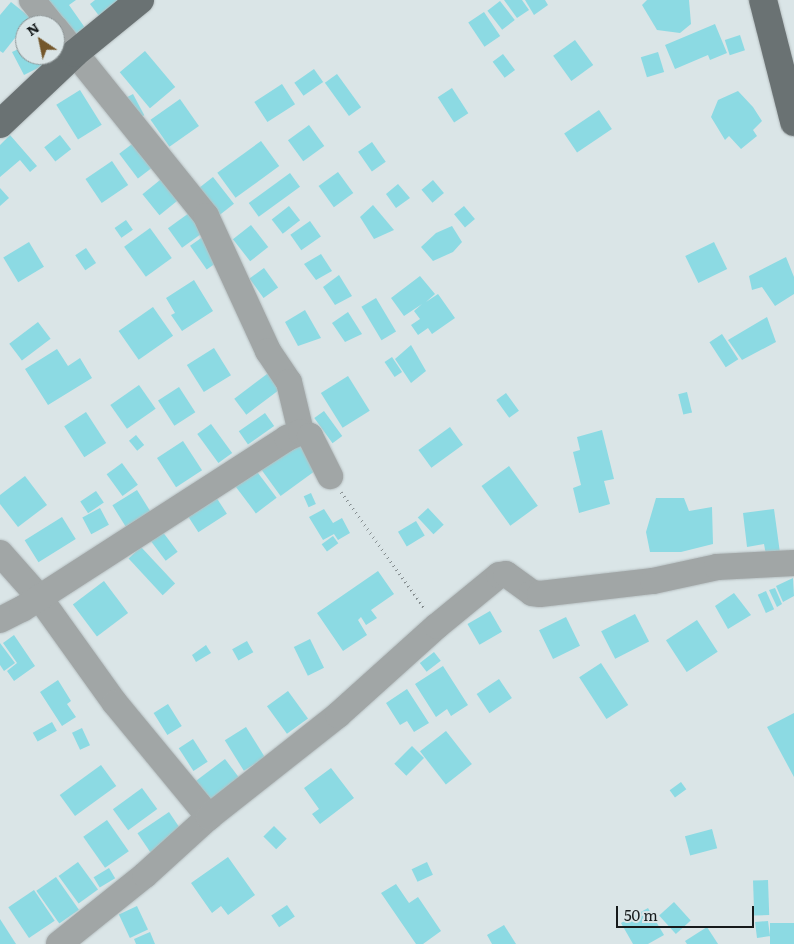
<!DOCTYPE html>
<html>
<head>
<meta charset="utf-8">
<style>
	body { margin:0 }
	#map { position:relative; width:794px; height:944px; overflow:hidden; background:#dae5e7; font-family:Literata,serif }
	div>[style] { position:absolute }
	.building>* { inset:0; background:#8cdae3; transform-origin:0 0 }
	.path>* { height:3px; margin-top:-1.5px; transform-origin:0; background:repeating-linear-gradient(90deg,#848c8e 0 1px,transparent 0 5px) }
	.roads { filter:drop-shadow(0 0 1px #b7c0c2) drop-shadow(0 0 1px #b7c0c2) }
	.minor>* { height:26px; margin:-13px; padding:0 13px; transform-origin:13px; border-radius:13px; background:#a1a6a6 }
	.major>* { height:28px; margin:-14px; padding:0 14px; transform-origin:14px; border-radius:14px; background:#6a7273 }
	span { translate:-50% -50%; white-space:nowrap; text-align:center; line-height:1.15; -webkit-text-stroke:4px #dae5e7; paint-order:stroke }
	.north { position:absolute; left:15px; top:15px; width:50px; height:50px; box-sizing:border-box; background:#dae5e7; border:1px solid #8c9495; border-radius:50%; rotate:326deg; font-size:14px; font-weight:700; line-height:20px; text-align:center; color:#161a1b }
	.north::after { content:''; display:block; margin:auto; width:18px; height:22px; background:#74572b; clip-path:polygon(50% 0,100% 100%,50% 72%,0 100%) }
	.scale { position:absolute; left:616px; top:906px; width:138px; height:22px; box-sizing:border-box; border:2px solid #161a1b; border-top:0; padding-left:6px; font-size:15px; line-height:18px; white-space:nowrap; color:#161a1b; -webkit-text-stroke:4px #dae5e7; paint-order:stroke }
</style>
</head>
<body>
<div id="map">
	<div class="building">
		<i style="clip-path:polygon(47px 0,76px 0,69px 5px,88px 32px,76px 40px)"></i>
		<i style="clip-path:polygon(95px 0,119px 0,103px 21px,90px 4px)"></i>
		<i style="clip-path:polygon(504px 0,522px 0,529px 10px,517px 18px)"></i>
		<i style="clip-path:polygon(525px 0,545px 0,548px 5px,534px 15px)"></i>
		<i style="clip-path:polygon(647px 0,689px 0,691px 24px,680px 33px,657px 30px,642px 5px)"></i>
		<i style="left:500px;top:1px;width:24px;height:16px;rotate:52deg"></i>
		<i style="clip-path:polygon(11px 2px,31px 18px,3px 53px,0 51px,0 15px)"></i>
		<i style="left:484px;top:12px;width:29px;height:19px;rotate:56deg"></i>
		<i style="clip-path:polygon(715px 24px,727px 53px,710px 60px,708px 55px,675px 69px,665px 45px)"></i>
		<i style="left:740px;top:35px;width:16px;height:16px;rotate:72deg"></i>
		<i style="left:575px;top:40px;width:31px;height:27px;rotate:54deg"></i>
		<i style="clip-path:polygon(25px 46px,25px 55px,42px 55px,46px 64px,24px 75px,12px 52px)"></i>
		<i style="left:145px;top:51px;width:47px;height:33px;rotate:50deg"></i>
		<i style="left:658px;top:52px;width:21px;height:18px;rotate:73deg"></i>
		<i style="left:503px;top:54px;width:20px;height:13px;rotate:53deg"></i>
		<i style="left:314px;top:69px;width:16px;height:24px;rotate:55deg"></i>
		<i style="left:337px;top:74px;width:41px;height:15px;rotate:54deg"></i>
		<i style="left:282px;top:84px;width:24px;height:33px;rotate:57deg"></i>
		<i style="left:452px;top:88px;width:30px;height:17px;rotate:57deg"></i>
		<i style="left:80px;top:90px;width:41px;height:28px;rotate:58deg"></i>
		<i style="clip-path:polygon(738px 91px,753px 107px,762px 121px,753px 130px,757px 136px,741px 149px,729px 136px,725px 140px,711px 117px,718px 100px)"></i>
		<i style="left:133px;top:94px;width:24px;height:14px;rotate:62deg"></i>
		<i style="left:180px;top:99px;width:33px;height:36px;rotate:55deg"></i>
		<i style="left:599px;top:110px;width:23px;height:42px;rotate:56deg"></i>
		<i style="left:309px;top:125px;width:26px;height:26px;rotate:54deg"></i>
		<i style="clip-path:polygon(10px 135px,37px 166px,30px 172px,20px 160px,0 177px,0 145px)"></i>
		<i style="left:60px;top:135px;width:18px;height:20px;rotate:52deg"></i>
		<i style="left:136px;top:141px;width:31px;height:21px;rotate:53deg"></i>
		<i style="left:261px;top:141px;width:31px;height:54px;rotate:54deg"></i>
		<i style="left:372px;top:142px;width:24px;height:17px;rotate:55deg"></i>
		<i style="left:112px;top:161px;width:29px;height:32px;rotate:56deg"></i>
		<i style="left:338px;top:172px;width:26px;height:24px;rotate:54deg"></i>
		<i style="left:290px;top:173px;width:17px;height:51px;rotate:54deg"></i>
		<i style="left:165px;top:176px;width:27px;height:29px;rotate:51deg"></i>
		<i style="left:213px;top:177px;width:34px;height:21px;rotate:52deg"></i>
		<i style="left:433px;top:180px;width:17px;height:15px;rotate:50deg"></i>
		<i style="clip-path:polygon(398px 184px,410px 198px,396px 208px,386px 194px)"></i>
		<i style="clip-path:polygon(0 188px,9px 198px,0 206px)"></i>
		<i style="clip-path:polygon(373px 205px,394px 230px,374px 239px,360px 217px)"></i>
		<i style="left:289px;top:206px;width:18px;height:22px;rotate:52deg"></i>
		<i style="left:464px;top:206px;width:17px;height:13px;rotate:50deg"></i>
		<i style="left:189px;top:213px;width:24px;height:26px;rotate:54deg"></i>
		<i style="left:126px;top:220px;width:12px;height:14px;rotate:55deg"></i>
		<i style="left:310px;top:221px;width:19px;height:24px;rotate:55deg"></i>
		<i style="left:251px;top:225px;width:28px;height:23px;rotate:52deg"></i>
		<i style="clip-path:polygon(452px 226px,462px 242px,453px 252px,433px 261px,421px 247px,436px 233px)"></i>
		<i style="left:150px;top:228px;width:37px;height:32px;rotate:54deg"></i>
		<i style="left:204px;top:236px;width:29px;height:17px;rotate:55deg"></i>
		<i style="left:29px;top:242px;width:29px;height:30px;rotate:59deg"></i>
		<i style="left:714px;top:242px;width:30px;height:32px;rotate:64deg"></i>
		<i style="left:86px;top:248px;width:18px;height:13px;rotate:56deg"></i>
		<i style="clip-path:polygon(321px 254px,332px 271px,316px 280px,304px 264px)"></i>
		<i style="clip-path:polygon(786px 257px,794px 277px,794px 294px,775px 306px,762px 287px,752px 290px,749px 276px)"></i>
		<i style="left:264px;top:268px;width:24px;height:18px;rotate:54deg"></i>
		<i style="clip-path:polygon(339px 275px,352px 296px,335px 305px,323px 287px)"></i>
		<i style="clip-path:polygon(420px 276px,435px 294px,426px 302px,438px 294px,455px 318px,432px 334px,428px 328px,418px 335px,411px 325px,420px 319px,414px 311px,422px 304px,404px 316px,391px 298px)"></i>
		<i style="clip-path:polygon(194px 280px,213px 311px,182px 331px,171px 315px,175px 313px,166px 298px)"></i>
		<i style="left:376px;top:298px;width:39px;height:17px;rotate:59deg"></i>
		<i style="left:153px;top:307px;width:35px;height:42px;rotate:55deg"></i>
		<i style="clip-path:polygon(305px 310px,321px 338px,298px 346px,285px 322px)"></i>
		<i style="clip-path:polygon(348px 312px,362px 334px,345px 342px,332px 323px)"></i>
		<i style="clip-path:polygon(767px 317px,776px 342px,742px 360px,728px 340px)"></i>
		<i style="left:38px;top:322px;width:21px;height:36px;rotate:53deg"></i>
		<i style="left:722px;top:334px;width:30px;height:15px;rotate:57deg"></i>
		<i style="clip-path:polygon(411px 345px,426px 371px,411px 383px,395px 359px)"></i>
		<i style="left:214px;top:348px;width:32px;height:32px;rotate:58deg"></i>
		<i style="clip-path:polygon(57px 349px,68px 366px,80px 358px,92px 378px,48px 405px,25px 369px)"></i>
		<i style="left:392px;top:357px;width:18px;height:9px;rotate:56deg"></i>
		<i style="left:271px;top:371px;width:20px;height:46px;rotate:53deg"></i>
		<i style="left:348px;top:376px;width:41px;height:32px;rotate:58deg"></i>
		<i style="left:139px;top:385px;width:29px;height:35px;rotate:55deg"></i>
		<i style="left:179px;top:387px;width:30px;height:25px;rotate:57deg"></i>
		<i style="left:687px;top:392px;width:21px;height:9px;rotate:76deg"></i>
		<i style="left:506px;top:393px;width:22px;height:12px;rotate:54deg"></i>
		<i style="left:324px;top:411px;width:31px;height:12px;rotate:54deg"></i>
		<i style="left:86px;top:412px;width:37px;height:26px;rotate:57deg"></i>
		<i style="left:265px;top:413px;width:16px;height:32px;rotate:55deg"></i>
		<i style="left:211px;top:424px;width:36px;height:17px;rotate:54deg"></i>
		<i style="left:450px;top:427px;width:22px;height:39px;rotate:54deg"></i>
		<i style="clip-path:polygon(602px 430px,614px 479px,604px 481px,610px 504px,579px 513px,573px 488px,581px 485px,573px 452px,580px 450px,577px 437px)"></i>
		<i style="left:136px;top:435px;width:13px;height:9px;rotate:51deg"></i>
		<i style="left:183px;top:441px;width:35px;height:31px;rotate:57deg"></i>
		<i style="left:297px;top:442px;width:34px;height:45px;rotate:54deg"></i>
		<i style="left:122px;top:463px;width:27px;height:19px;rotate:54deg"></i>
		<i style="left:509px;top:466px;width:49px;height:34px;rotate:54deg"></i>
		<i style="left:255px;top:469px;width:36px;height:26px;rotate:53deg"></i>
		<i style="clip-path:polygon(25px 476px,47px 505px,18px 527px,0 504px,0 495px)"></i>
		<i style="left:137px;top:490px;width:25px;height:29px;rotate:58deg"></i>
		<i style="left:96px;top:491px;width:14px;height:19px;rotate:56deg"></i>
		<i style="left:311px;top:493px;width:12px;height:8px;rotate:66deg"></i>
		<i style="left:216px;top:497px;width:20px;height:34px;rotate:57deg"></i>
		<i style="clip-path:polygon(656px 498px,684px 498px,689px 511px,712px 507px,713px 544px,681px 552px,650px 552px,646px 532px)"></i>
		<i style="left:100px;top:508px;width:19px;height:20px;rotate:62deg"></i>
		<i style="left:428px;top:508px;width:23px;height:14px;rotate:47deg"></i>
		<i style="clip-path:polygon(324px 509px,333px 523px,342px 518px,350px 533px,338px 540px,334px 534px,323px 540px,309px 517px)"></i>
		<i style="clip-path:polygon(774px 509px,780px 553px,766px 555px,764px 544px,747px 547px,743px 513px)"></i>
		<i style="left:62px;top:517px;width:26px;height:44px;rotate:58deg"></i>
		<i style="left:416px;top:521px;width:17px;height:21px;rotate:59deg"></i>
		<i style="left:159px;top:527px;width:31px;height:15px;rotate:53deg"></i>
		<i style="left:333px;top:536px;width:9px;height:14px;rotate:54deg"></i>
		<i style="left:141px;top:547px;width:50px;height:17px;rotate:47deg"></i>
		<i style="clip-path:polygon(378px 571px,394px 594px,371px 610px,377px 618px,366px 625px,361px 617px,358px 620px,367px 635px,343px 651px,317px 613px)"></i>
		<i style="clip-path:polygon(793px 578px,794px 596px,783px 602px,776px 586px)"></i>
		<i style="left:104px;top:581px;width:40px;height:39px;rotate:53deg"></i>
		<i style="clip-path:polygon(775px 588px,782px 604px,777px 607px,769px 590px)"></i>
		<i style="left:766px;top:591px;width:20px;height:9px;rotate:66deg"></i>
		<i style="clip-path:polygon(734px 593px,751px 615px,728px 629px,715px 606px)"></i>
		<i style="left:490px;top:611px;width:24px;height:26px;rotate:60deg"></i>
		<i style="left:635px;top:614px;width:31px;height:38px;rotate:63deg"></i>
		<i style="left:566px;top:617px;width:32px;height:30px;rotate:64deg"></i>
		<i style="left:697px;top:620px;width:38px;height:37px;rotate:57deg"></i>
		<i style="clip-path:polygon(14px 635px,35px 666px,14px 681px,7px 671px,17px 663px,3px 643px)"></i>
		<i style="left:310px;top:639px;width:32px;height:18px;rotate:64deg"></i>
		<i style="left:247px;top:641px;width:13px;height:17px;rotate:61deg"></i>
		<i style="clip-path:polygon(0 643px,15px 663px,4px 671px,0 665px)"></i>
		<i style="clip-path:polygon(206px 645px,211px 653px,196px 662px,192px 655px)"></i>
		<i style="left:434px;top:652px;width:11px;height:18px;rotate:52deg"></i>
		<i style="left:601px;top:663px;width:50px;height:26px;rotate:57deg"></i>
		<i style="clip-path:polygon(443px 666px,468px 705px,451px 716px,447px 709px,436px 717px,415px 684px)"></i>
		<i style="left:499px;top:679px;width:23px;height:27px;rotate:56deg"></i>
		<i style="clip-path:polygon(58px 680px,71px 701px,67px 704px,76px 717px,62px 726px,40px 692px)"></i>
		<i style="clip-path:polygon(407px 689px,429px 723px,414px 732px,407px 721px,400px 725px,386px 703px)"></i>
		<i style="left:288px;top:691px;width:34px;height:26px;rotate:54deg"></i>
		<i style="left:168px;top:704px;width:26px;height:17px;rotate:58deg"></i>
		<i style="clip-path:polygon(794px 713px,794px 777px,767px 727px)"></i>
		<i style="left:52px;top:722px;width:10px;height:22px;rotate:61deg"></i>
		<i style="left:246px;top:727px;width:36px;height:25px;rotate:58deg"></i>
		<i style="left:82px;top:728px;width:19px;height:11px;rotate:65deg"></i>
		<i style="left:446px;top:731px;width:42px;height:33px;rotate:52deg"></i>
		<i style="left:193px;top:739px;width:27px;height:17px;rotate:57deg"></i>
		<i style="left:412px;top:746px;width:17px;height:25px;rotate:45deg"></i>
		<i style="left:225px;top:759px;width:31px;height:37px;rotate:53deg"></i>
		<i style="left:101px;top:765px;width:26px;height:51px;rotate:54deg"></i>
		<i style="clip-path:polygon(331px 768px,354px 798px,320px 824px,312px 814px,319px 809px,304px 788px)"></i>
		<i style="left:681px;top:782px;width:9px;height:14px;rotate:54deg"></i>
		<i style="left:142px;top:788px;width:26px;height:36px;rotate:54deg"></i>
		<i style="left:169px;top:812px;width:23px;height:38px;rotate:56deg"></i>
		<i style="left:107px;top:820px;width:38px;height:29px;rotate:55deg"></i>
		<i style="left:274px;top:826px;width:18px;height:15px;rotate:45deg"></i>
		<i style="left:712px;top:829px;width:20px;height:28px;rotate:75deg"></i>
		<i style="clip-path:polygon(228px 857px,255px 895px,228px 915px,221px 906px,212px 913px,191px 883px)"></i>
		<i style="left:78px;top:862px;width:34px;height:24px;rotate:54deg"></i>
		<i style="left:427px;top:862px;width:14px;height:17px;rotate:65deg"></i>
		<i style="left:109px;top:868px;width:12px;height:18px;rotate:59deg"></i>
		<i style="left:56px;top:877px;width:40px;height:24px;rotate:55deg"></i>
		<i style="left:768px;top:880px;width:35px;height:15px;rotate:88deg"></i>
		<i style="clip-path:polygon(396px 884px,409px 903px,418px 897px,441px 931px,423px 944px,416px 944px,381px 893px)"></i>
		<i style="left:34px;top:890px;width:37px;height:31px;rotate:56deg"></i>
		<i style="left:674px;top:902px;width:25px;height:20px;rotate:48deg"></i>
		<i style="left:287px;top:905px;width:14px;height:19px;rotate:56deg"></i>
		<i style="left:137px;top:906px;width:26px;height:20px;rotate:65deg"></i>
		<i style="clip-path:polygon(648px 908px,664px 935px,648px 944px,633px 944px,621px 923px)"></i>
		<i style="clip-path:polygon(0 919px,16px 944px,0 944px)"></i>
		<i style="clip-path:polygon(768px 921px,770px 936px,770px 923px,794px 923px,794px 944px,770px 944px,770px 936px,757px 938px,755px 922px)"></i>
		<i style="clip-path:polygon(504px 925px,516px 944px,492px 944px,487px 935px)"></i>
		<i style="clip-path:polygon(707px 927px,718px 944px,687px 944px,685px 941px)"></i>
		<i style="clip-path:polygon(150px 932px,155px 944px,136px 944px,134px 939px)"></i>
	</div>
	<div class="path">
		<i style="left:341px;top:492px;width:144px;rotate:54.3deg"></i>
	</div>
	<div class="roads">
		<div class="minor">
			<i style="left:32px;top:0;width:32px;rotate:51deg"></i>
			<i style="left:55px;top:28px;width:241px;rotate:51.2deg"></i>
			<i style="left:206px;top:216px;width:149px;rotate:65.3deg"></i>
			<i style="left:268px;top:351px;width:37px;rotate:56deg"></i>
			<i style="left:289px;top:382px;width:51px;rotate:76.5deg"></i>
			<i style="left:0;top:553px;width:59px;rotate:48.4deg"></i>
			<i style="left:39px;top:597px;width:130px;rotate:54.4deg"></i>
			<i style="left:115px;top:703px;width:148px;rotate:50.5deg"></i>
			<i style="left:0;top:620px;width:25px;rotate:-27deg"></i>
			<i style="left:22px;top:609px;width:315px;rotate:-32.8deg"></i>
			<i style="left:287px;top:438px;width:15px;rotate:-23deg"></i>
			<i style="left:301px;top:432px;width:10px;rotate:24deg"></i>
			<i style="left:310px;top:436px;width:45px;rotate:63.4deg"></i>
			<i style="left:59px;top:944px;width:110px;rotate:-38.7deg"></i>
			<i style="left:145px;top:875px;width:86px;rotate:-42.2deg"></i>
			<i style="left:209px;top:817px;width:164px;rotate:-38.3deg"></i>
			<i style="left:338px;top:715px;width:133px;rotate:-42deg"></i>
			<i style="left:437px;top:626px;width:80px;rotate:-39.4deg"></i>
			<i style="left:499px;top:575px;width:7px;rotate:-8deg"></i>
			<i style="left:506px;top:574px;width:32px;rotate:36deg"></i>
			<i style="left:532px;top:593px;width:8px;rotate:7deg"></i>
			<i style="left:540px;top:594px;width:114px;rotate:-6.6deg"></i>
			<i style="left:653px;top:581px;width:66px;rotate:-12.3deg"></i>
			<i style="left:717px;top:567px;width:77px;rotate:-3deg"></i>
		</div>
		<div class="major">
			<i style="left:763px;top:0;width:126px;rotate:75.7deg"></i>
			<i style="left:0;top:124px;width:103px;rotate:-43.4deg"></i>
			<i style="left:75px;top:53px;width:84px;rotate:-39.2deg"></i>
		</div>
	</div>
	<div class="north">N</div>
	<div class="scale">50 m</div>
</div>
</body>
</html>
